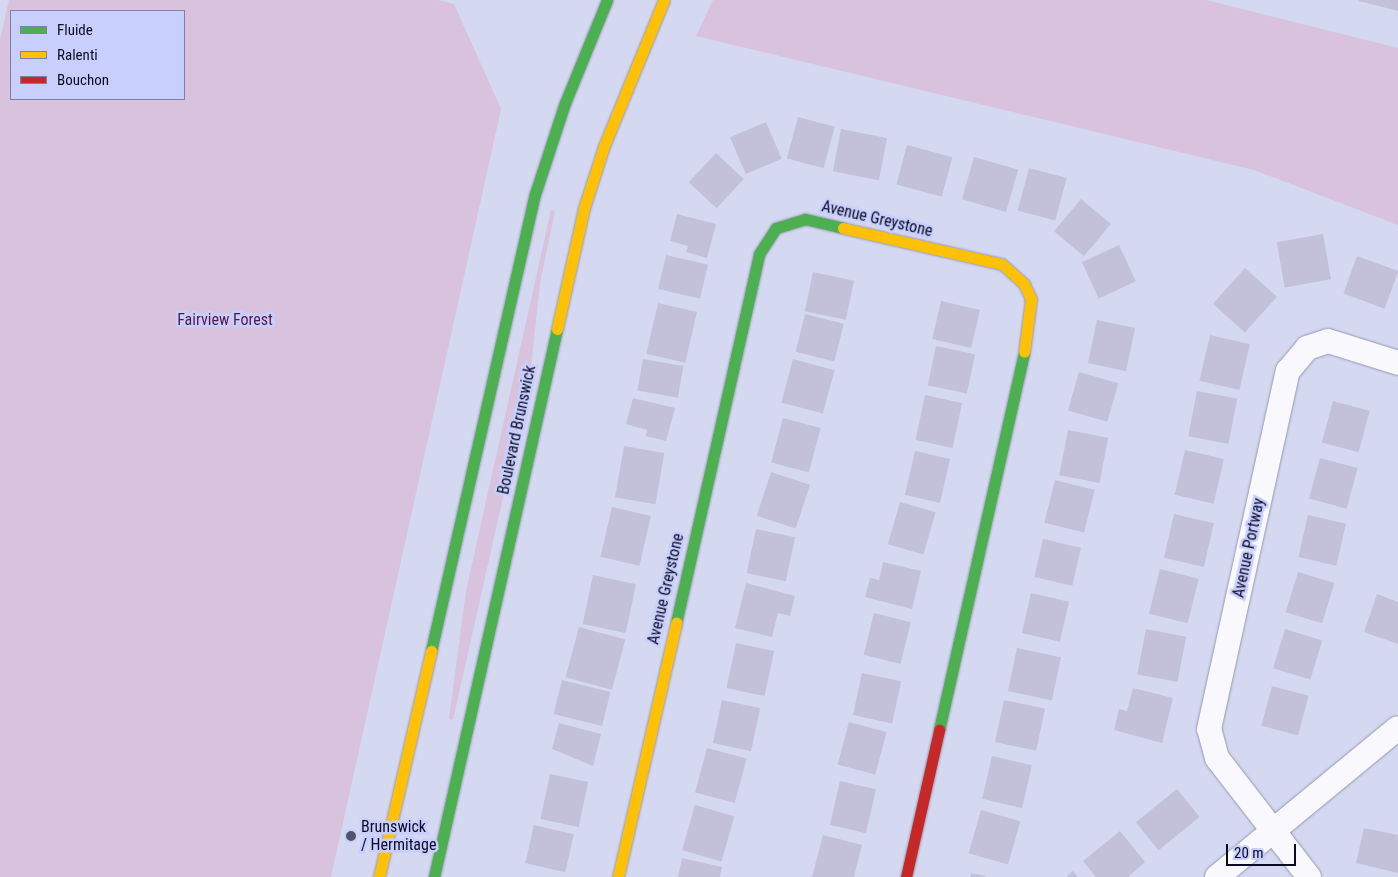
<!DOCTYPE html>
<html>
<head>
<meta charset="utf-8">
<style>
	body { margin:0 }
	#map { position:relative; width:1398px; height:877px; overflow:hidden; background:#d4d8f1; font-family:"Roboto Condensed",sans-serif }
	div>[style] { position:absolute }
	.green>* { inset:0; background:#d8c2de }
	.building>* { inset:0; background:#c3c1da; transform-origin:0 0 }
	.roads { filter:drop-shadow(0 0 1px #9699b1) drop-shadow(0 0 1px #9699b1) }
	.street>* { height:24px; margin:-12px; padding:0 12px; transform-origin:12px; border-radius:12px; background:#f9f9fd }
	.fast>* { height:11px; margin:-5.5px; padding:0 5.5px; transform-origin:5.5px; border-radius:5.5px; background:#4caf50 }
	.slow>* { height:11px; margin:-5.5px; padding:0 5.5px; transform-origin:5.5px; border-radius:5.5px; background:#ffc107 }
	.jam>* { height:11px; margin:-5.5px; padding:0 5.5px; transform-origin:5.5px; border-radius:5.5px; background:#c62828 }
	.dots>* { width:14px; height:14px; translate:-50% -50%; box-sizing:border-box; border:2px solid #c8cffd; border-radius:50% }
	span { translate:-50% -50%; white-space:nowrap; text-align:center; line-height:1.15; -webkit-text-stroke:5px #c8cffd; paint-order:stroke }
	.street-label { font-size:16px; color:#0a0b25 }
	.park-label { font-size:16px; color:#581549 }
	.poi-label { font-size:16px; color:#0a0b25 }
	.left { translate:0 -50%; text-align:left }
	.legend { position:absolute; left:10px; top:10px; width:175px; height:90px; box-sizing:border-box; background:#c8cffd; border:1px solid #7c81a7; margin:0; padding:6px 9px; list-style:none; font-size:15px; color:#0a0b25 }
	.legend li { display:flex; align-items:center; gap:10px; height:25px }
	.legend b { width:25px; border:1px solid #7c81a7 }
	.scale { position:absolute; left:1226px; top:844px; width:70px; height:22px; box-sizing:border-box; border:2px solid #0a0b25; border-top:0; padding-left:6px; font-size:15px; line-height:18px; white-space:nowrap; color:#0a0b25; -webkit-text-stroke:4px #c8cffd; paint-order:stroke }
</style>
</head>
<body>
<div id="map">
	<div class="green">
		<i style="clip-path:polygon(evenodd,9px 0,438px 0,454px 4px,501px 109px,331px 877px,0 877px,0 40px,9px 0,11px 11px,184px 11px,184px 99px,11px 99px,11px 11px)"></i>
		<i style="clip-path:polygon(713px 0,1206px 0,1398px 48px,1398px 225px,1254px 170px,696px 36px)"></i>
		<i style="clip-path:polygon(551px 210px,555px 211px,540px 283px,530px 377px,453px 720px,449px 719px,466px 591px)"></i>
	</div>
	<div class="building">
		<i style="clip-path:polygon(1359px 0,1398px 0,1398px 11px,1359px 1px)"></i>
		<i style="left:798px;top:117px;width:38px;height:43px;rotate:15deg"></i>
		<i style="left:766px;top:122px;width:40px;height:39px;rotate:67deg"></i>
		<i style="left:841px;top:129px;width:47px;height:43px;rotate:11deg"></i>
		<i style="left:907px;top:145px;width:47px;height:41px;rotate:15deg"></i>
		<i style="left:716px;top:153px;width:38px;height:40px;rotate:43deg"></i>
		<i style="left:974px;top:157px;width:46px;height:44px;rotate:16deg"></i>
		<i style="left:1029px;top:168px;width:39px;height:44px;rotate:15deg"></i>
		<i style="left:1081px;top:199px;width:39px;height:42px;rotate:40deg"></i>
		<i style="clip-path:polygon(677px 214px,716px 224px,707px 258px,686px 252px,688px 246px,670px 241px)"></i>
		<i style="left:1323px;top:234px;width:46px;height:47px;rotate:80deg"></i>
		<i style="left:1119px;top:245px;width:40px;height:41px;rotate:65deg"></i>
		<i style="left:666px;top:255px;width:43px;height:35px;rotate:13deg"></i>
		<i style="left:1357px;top:256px;width:44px;height:40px;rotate:20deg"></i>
		<i style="left:1245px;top:268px;width:43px;height:48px;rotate:42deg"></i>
		<i style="left:813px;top:272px;width:42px;height:40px;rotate:12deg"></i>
		<i style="left:941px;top:301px;width:40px;height:39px;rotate:13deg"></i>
		<i style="left:658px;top:303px;width:40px;height:52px;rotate:13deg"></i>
		<i style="left:805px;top:314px;width:40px;height:39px;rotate:14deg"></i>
		<i style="left:1097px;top:320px;width:39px;height:44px;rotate:12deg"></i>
		<i style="left:1210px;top:335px;width:41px;height:47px;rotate:13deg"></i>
		<i style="left:936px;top:346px;width:40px;height:40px;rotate:12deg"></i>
		<i style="left:643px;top:359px;width:41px;height:32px;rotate:10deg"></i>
		<i style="left:793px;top:359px;width:43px;height:45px;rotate:15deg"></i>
		<i style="left:1079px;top:372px;width:41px;height:40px;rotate:16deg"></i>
		<i style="left:1197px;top:391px;width:41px;height:46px;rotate:11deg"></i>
		<i style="left:925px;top:395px;width:38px;height:46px;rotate:12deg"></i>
		<i style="clip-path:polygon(633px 398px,675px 408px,666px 441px,646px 436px,647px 430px,626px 424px)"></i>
		<i style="left:1333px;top:401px;width:38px;height:43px;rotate:15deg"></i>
		<i style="left:783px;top:418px;width:39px;height:46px;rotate:15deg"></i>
		<i style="left:1068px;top:430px;width:41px;height:46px;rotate:11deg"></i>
		<i style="left:624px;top:446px;width:41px;height:52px;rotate:10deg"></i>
		<i style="left:1185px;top:450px;width:40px;height:46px;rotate:13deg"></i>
		<i style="left:915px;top:451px;width:36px;height:45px;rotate:13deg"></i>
		<i style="left:1320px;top:458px;width:39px;height:42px;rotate:15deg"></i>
		<i style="left:771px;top:472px;width:41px;height:46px;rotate:18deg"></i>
		<i style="left:1055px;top:480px;width:41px;height:44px;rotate:14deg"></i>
		<i style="left:900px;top:502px;width:37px;height:44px;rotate:16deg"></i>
		<i style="left:612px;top:507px;width:40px;height:51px;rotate:13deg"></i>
		<i style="left:1174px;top:514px;width:41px;height:45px;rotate:13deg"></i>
		<i style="left:1308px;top:515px;width:39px;height:43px;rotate:13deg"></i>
		<i style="left:756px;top:529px;width:40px;height:45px;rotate:12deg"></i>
		<i style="left:1043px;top:539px;width:39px;height:39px;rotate:13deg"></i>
		<i style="clip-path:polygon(883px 562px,921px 571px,912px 609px,865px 597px,870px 578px,879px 580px)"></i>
		<i style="left:1160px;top:569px;width:40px;height:46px;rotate:14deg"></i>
		<i style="left:1298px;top:572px;width:38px;height:42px;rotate:17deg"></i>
		<i style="left:593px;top:575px;width:44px;height:50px;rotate:12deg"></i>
		<i style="clip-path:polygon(746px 583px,795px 596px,790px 616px,778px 613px,772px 637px,735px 628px)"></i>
		<i style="left:1031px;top:593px;width:39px;height:41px;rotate:13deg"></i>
		<i style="clip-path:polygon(1377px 594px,1398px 602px,1398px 644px,1364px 632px)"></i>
		<i style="left:874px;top:613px;width:38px;height:43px;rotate:14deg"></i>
		<i style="left:579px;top:627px;width:48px;height:52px;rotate:15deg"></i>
		<i style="left:1146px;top:629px;width:41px;height:46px;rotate:11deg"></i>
		<i style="left:1285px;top:629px;width:39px;height:41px;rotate:17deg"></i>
		<i style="left:736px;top:643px;width:39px;height:46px;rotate:12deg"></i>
		<i style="left:1017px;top:648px;width:45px;height:44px;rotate:12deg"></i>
		<i style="left:862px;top:673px;width:40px;height:43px;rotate:12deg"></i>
		<i style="left:562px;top:680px;width:50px;height:35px;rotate:14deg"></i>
		<i style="left:1272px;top:686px;width:38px;height:41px;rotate:15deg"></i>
		<i style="clip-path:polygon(1133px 688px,1173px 698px,1162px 743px,1114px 730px,1119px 709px,1127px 711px)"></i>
		<i style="left:722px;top:700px;width:39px;height:44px;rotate:12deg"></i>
		<i style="left:1004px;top:700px;width:42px;height:43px;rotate:12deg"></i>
		<i style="left:849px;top:722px;width:39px;height:44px;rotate:15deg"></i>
		<i style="clip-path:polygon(559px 723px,601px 734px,593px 766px,552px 749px)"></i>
		<i style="left:707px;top:748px;width:41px;height:46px;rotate:15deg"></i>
		<i style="left:992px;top:756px;width:41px;height:44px;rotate:13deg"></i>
		<i style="left:550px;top:774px;width:39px;height:46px;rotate:12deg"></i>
		<i style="left:840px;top:781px;width:37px;height:45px;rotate:13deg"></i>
		<i style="left:1177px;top:789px;width:36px;height:53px;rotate:51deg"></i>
		<i style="left:695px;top:805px;width:41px;height:47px;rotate:16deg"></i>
		<i style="left:981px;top:810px;width:41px;height:45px;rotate:16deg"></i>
		<i style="left:534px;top:825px;width:41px;height:39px;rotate:13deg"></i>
		<i style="clip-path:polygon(1364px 828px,1398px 835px,1398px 873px,1356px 863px)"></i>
		<i style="clip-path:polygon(1120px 831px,1145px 862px,1128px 877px,1096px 877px,1083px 861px)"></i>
		<i style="clip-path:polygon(823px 835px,862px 845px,854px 877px,812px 877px)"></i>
		<i style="clip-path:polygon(682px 858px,722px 867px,720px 877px,678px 877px)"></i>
		<i style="clip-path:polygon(1073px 871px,1078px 877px,1066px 877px)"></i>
		<i style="clip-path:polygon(971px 873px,986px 876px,986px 877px,970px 877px)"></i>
	</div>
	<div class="roads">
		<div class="street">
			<i style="left:1217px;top:877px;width:234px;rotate:-39.5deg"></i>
			<i style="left:1309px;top:877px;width:150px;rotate:-127.7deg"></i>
			<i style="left:1217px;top:758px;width:30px;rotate:-105deg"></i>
			<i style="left:1209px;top:729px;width:367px;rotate:-77.6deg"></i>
			<i style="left:1288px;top:371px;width:30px;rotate:-50deg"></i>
			<i style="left:1307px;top:348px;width:22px;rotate:-18deg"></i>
			<i style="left:1328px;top:341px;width:73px;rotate:17.4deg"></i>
		</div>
		<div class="fast">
			<i style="left:676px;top:623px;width:378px;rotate:-77.3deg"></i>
			<i style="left:759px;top:254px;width:31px;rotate:-57deg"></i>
			<i style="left:776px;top:228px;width:30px;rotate:-17deg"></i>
			<i style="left:805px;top:219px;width:39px;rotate:13deg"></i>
			<i style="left:431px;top:651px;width:469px;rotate:-77.2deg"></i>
			<i style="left:535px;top:194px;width:96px;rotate:-71.8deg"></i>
			<i style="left:565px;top:103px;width:111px;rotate:-67.8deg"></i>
			<i style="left:939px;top:730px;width:387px;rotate:-77.3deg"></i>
			<i style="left:434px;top:877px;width:562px;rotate:-77.35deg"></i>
		</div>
		<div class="slow">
			<i style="left:843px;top:228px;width:163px;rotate:12.8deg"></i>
			<i style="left:1002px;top:264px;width:30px;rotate:42deg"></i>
			<i style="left:1024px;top:284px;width:17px;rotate:65deg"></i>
			<i style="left:1031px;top:299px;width:53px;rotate:97.5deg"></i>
			<i style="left:557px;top:329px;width:124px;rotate:-77.4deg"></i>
			<i style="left:584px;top:208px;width:65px;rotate:-72.1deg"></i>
			<i style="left:604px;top:146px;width:158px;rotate:-67.7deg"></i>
			<i style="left:379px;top:877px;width:232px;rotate:-77deg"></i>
			<i style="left:618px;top:877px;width:261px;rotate:-77.1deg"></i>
		</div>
		<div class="jam">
			<i style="left:906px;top:877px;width:151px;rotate:-77.3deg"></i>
		</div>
	</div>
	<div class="dots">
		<i style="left:351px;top:836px;background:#51536c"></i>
	</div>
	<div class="street-label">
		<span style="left:877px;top:219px;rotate:13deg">Avenue Greystone</span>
		<span style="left:517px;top:430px;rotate:-78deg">Boulevard Brunswick</span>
		<span style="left:1249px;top:548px;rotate:-78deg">Avenue Portway</span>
		<span style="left:666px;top:589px;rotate:-77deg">Avenue Greystone</span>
	</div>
	<div class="park-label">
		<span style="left:225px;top:320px">Fairview Forest</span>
	</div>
	<div class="poi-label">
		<span class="left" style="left:361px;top:836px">Brunswick<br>/ Hermitage</span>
	</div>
	<ul class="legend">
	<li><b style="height:6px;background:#4caf50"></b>Fluide</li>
	<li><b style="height:6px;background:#ffc107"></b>Ralenti</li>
	<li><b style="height:6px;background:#c62828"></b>Bouchon</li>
	</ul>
	<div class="scale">20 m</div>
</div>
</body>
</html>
